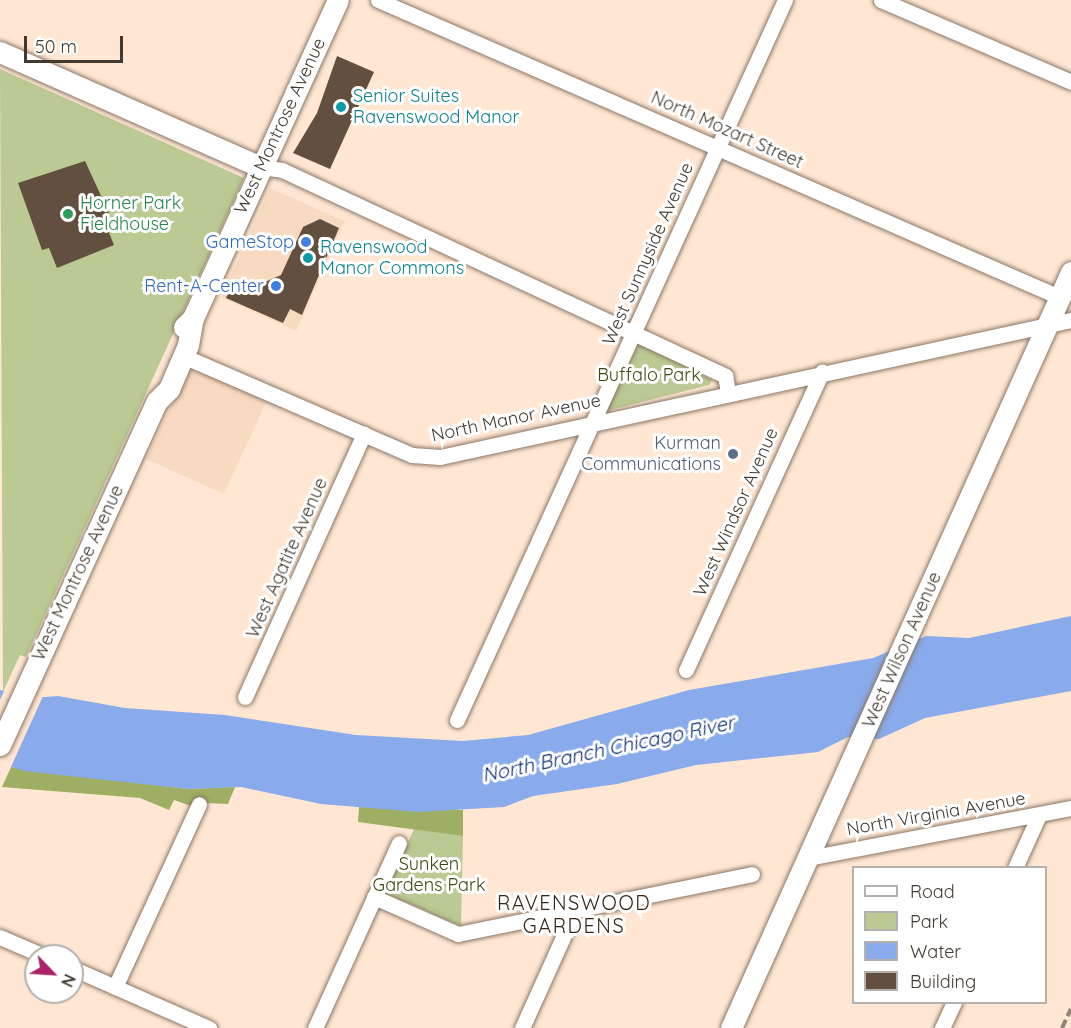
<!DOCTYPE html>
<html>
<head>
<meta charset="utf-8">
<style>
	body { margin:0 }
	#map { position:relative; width:1071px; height:1028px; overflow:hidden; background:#ffe7d4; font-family:Quicksand,sans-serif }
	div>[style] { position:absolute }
	.built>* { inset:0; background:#f8dac1; transform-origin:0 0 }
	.green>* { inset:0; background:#bbc992 }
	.forest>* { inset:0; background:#9eaf64 }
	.water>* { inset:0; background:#89aaeb }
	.pier>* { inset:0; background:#ffe7d4 }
	.building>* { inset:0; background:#634f40 }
	.roads { filter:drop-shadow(0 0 2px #8a7664) drop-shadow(0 0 2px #8a7664) }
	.street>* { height:15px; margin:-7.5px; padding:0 7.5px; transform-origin:7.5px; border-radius:7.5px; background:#fff }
	.secondary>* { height:21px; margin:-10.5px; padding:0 10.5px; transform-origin:10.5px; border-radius:10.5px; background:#fff }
	.rail>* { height:4px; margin-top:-2px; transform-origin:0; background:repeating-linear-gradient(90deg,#928276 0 9px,transparent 0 13.5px) }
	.dots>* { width:16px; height:16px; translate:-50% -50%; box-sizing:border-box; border:3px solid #fff; border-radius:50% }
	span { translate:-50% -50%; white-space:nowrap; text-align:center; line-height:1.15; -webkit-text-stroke:6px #fff; paint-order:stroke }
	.culture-label { font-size:18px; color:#0d838f }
	.left { translate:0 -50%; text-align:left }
	.street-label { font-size:18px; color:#423931 }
	.leisure-label { font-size:18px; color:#27864d }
	.shop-label { font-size:18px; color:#366cbe }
	.right { translate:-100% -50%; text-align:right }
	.park-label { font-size:18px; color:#3d4810 }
	.service-label { font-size:18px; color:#4e5e75 }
	.water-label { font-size:20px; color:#11317a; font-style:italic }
	.neighbourhood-label { font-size:20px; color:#372616; letter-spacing:1.5px }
	.legend { position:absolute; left:852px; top:866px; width:195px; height:138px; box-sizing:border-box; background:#fff; border:2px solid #b3b0ad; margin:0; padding:8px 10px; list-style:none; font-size:18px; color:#423931 }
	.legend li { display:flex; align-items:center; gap:12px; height:30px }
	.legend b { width:30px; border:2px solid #b3b0ad }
	.north { position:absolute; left:24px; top:944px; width:60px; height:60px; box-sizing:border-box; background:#fff; border:2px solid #b3b0ad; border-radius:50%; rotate:115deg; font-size:16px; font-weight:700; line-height:24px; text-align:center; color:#423931 }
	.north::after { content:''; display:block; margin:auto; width:21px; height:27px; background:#aa2268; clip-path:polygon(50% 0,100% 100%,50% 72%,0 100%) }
	.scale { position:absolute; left:24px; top:36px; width:99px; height:27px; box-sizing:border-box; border:3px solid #423931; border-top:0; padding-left:8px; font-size:18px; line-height:21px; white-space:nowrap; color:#423931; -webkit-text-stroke:4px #fff; paint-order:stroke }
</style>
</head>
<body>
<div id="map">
	<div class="built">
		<i style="left:270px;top:188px;width:82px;height:120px;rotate:24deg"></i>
		<i style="clip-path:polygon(188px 371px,207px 374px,267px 400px,224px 494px,146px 459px)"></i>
	</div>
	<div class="green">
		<i style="clip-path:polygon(0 69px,244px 178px,26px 657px,20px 655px,3px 692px)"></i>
		<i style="clip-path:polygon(638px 345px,645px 346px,712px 380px,709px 385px,606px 411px)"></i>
		<i style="clip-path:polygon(414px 829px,463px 836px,461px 926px,385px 893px)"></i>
	</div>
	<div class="forest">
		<i style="clip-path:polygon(11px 767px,188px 789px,235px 787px,228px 804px,205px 803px,202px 810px,174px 800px,169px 810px,140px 798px,2px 787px)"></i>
		<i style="clip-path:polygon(359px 807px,463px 810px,463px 836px,358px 822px)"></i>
	</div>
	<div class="water">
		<i style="clip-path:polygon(1071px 616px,1071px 691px,925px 718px,879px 739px,848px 737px,818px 752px,696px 765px,617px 784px,533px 796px,504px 807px,418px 812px,321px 804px,241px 787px,188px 789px,24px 771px,0 763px,0 690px,31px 698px,58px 696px,125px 708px,225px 715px,356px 735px,463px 741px,528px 735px,689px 690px,873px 658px,926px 636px,969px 638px)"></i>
	</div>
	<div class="pier">
		<i style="clip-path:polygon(5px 689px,44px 694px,10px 769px,0 766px,0 700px)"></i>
	</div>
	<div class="building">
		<i style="clip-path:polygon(337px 56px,374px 72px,330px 169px,293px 153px,317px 113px)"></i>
		<i style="clip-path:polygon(85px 161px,109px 213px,102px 215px,114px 245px,57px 268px,49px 248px,42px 250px,18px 183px)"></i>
		<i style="clip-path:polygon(320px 219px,339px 228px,302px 315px,290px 309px,283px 323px,226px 298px,232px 284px,259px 296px,265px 282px,281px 275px,303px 227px)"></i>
	</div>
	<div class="roads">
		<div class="street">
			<i style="left:378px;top:0;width:743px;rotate:23.56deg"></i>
			<i style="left:881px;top:0;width:207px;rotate:23.3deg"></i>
			<i style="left:261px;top:167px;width:21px;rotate:8deg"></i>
			<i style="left:282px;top:170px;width:489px;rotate:24.9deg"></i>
			<i style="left:725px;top:376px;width:16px;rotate:79deg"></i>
			<i style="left:183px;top:356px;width:249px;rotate:23.4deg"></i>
			<i style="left:412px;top:455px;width:28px;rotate:4deg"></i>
			<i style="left:440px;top:457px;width:646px;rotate:-12.25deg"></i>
			<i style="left:686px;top:670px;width:328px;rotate:-65.5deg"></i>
			<i style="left:245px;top:697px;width:289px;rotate:-65.7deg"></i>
			<i style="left:457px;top:720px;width:791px;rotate:-65.51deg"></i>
			<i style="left:808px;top:858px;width:268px;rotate:-10.8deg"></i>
			<i style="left:1015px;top:868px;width:58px;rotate:-65.6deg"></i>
			<i style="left:374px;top:897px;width:92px;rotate:23.8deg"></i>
			<i style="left:458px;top:934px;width:300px;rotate:-11.5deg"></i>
			<i style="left:0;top:937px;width:48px;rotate:23.4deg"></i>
			<i style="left:72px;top:968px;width:150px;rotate:23.7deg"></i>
			<i style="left:115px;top:987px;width:201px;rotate:-65.3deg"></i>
			<i style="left:315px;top:1028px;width:203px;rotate:-65.6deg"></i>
			<i style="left:522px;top:1028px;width:126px;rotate:-65.7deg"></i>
			<i style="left:942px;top:1028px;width:29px;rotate:-65deg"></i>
		</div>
		<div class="secondary">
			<i style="left:0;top:52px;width:285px;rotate:23.8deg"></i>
			<i style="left:184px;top:327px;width:13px;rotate:-45deg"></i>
			<i style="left:193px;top:318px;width:349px;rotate:-65.5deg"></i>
			<i style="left:0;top:745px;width:378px;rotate:-65.5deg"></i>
			<i style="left:157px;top:401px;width:17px;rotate:-45deg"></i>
			<i style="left:169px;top:389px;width:48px;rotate:-66.6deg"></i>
			<i style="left:188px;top:345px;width:27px;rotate:-80deg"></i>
			<i style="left:731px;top:1028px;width:829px;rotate:-65.78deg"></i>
		</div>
	</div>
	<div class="rail">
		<i style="left:1062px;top:1028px;width:21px;rotate:-65deg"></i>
	</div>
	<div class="dots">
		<i style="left:341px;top:107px;background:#0f9aa8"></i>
		<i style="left:68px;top:214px;background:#2e9e5b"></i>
		<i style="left:306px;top:242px;background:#3f7fe0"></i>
		<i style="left:308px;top:258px;background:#0f9aa8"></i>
		<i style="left:276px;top:286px;background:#3f7fe0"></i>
		<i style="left:733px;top:454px;background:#5c6f8a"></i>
	</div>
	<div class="culture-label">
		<span class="left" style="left:353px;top:107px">Senior Suites<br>Ravenswood Manor</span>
		<span class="left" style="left:320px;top:258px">Ravenswood<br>Manor Commons</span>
	</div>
	<div class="street-label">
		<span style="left:280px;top:126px;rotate:-65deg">West Montrose Avenue</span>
		<span style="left:727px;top:130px;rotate:24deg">North Mozart Street</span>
		<span style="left:648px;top:254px;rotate:-66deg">West Sunnyside Avenue</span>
		<span style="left:516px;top:418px;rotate:-12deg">North Manor Avenue</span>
		<span style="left:736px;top:512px;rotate:-66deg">West Windsor Avenue</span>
		<span style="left:287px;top:558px;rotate:-66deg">West Agatite Avenue</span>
		<span style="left:78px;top:573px;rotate:-65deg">West Montrose Avenue</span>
		<span style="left:902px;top:650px;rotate:-66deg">West Wilson Avenue</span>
		<span style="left:936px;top:814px;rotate:-10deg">North Virginia Avenue</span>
	</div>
	<div class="leisure-label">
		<span class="left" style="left:80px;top:214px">Horner Park<br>Fieldhouse</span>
	</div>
	<div class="shop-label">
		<span class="right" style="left:294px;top:242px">GameStop</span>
		<span class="right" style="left:264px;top:286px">Rent-A-Center</span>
	</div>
	<div class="park-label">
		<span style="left:649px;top:375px">Buffalo Park</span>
		<span style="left:429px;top:875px">Sunken<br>Gardens Park</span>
	</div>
	<div class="service-label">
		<span class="right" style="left:721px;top:454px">Kurman<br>Communications</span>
	</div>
	<div class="water-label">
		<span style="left:608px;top:748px;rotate:-12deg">North Branch Chicago River</span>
	</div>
	<div class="neighbourhood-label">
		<span style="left:574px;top:914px">RAVENSWOOD<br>GARDENS</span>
	</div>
	<ul class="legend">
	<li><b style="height:8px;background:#fff"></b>Road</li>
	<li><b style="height:16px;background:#bbc992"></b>Park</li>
	<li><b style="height:16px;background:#89aaeb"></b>Water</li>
	<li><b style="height:16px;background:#634f40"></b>Building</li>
	</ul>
	<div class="north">N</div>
	<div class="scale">50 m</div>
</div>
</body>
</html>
